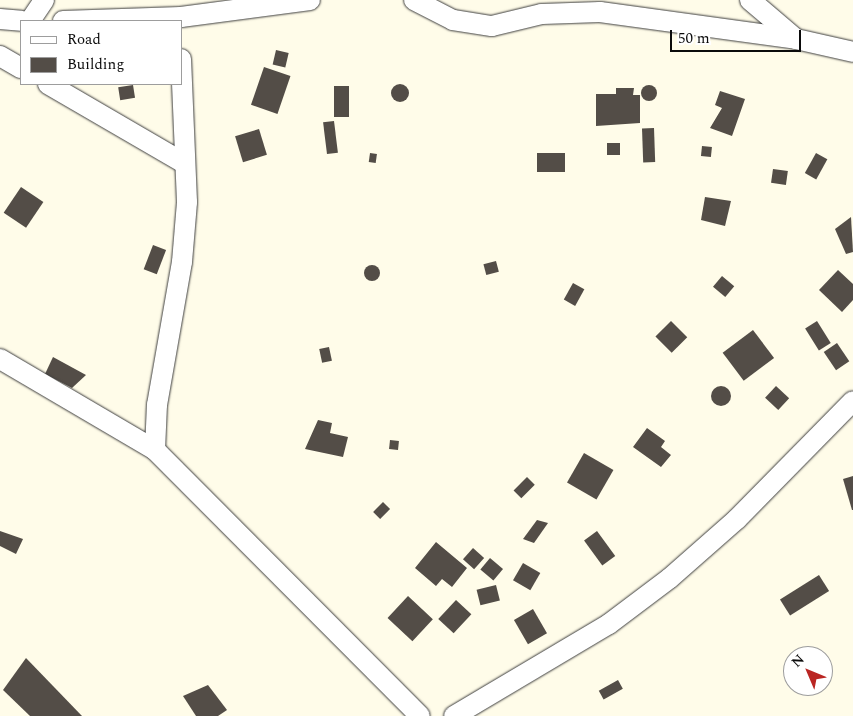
<!DOCTYPE html>
<html>
<head>
<meta charset="utf-8">
<style>
	body { margin:0 }
	#map { position:relative; width:853px; height:716px; overflow:hidden; background:#fffce9; font-family:Spectral,serif }
	div>[style] { position:absolute }
	.building>* { inset:0; background:#534d47; transform-origin:0 0 }
	.round { border-radius:50% }
	.roads { filter:drop-shadow(0 0 1px #3e3e3e) drop-shadow(0 0 1px #3e3e3e) }
	.minor>* { height:20px; margin:-10px; padding:0 10px; transform-origin:10px; border-radius:10px; background:#fff }
	span { translate:-50% -50%; white-space:nowrap; text-align:center; line-height:1.15; -webkit-text-stroke:5px #fff; paint-order:stroke }
	.legend { position:absolute; left:20px; top:20px; width:162px; height:65px; box-sizing:border-box; background:#fff; border:1px solid #9d9d9d; margin:0; padding:6px 9px; list-style:none; font-size:15px; color:#0b0b0b }
	.legend li { display:flex; align-items:center; gap:10px; height:25px }
	.legend b { width:25px; border:1px solid #9d9d9d }
	.north { position:absolute; left:783px; top:646px; width:50px; height:50px; box-sizing:border-box; background:#fff; border:1px solid #9d9d9d; border-radius:50%; rotate:315deg; font-size:14px; font-weight:700; line-height:20px; text-align:center; color:#0b0b0b }
	.north::after { content:''; display:block; margin:auto; width:18px; height:22px; background:#ba2623; clip-path:polygon(50% 0,100% 100%,50% 72%,0 100%) }
	.scale { position:absolute; left:670px; top:30px; width:131px; height:22px; box-sizing:border-box; border:2px solid #0b0b0b; border-top:0; padding-left:6px; font-size:15px; line-height:18px; white-space:nowrap; color:#0b0b0b; -webkit-text-stroke:4px #fff; paint-order:stroke }
</style>
</head>
<body>
<div id="map">
	<div class="building">
		<i style="left:276px;top:50px;width:13px;height:15px;rotate:13deg"></i>
		<i style="left:264px;top:67px;width:28px;height:40px;rotate:19deg"></i>
		<i class="round" style="left:391px;top:84px;width:18px;height:18px"></i>
		<i class="round" style="left:641px;top:85px;width:16px;height:16px"></i>
		<i style="left:133px;top:85px;width:13px;height:15px;rotate:81deg"></i>
		<i style="left:334px;top:86px;width:15px;height:31px"></i>
		<i style="clip-path:polygon(616px 88px,634px 88px,633px 95px,640px 95px,640px 123px,596px 126px,596px 94px,616px 94px)"></i>
		<i style="clip-path:polygon(720px 91px,745px 99px,732px 136px,710px 128px,722px 108px,715px 105px)"></i>
		<i style="left:334px;top:121px;width:32px;height:11px;rotate:83deg"></i>
		<i style="left:654px;top:128px;width:34px;height:12px;rotate:88deg"></i>
		<i style="left:259px;top:129px;width:27px;height:25px;rotate:73deg"></i>
		<i style="left:607px;top:143px;width:13px;height:12px"></i>
		<i style="left:702px;top:146px;width:10px;height:10px;rotate:6deg"></i>
		<i style="left:370px;top:153px;width:7px;height:9px;rotate:8deg"></i>
		<i style="left:537px;top:153px;width:28px;height:19px"></i>
		<i style="left:816px;top:153px;width:13px;height:23px;rotate:29deg"></i>
		<i style="left:773px;top:169px;width:15px;height:14px;rotate:8deg"></i>
		<i style="left:21px;top:187px;width:27px;height:31px;rotate:34deg"></i>
		<i style="clip-path:polygon(705px 197px,731px 201px,725px 226px,701px 220px)"></i>
		<i style="clip-path:polygon(851px 217px,853px 252px,846px 254px,835px 229px)"></i>
		<i style="left:153px;top:245px;width:14px;height:26px;rotate:21deg"></i>
		<i style="left:496px;top:261px;width:11px;height:13px;rotate:75deg"></i>
		<i class="round" style="left:364px;top:265px;width:16px;height:16px"></i>
		<i style="clip-path:polygon(838px 270px,853px 284px,853px 300px,842px 312px,819px 290px)"></i>
		<i style="left:722px;top:276px;width:16px;height:14px;rotate:40deg"></i>
		<i style="left:573px;top:283px;width:13px;height:19px;rotate:29deg"></i>
		<i style="left:671px;top:321px;width:23px;height:22px;rotate:45deg"></i>
		<i style="left:817px;top:321px;width:26px;height:14px;rotate:58deg"></i>
		<i style="left:753px;top:330px;width:35px;height:38px;rotate:53deg"></i>
		<i style="left:837px;top:343px;width:22px;height:16px;rotate:56deg"></i>
		<i style="left:329px;top:347px;width:14px;height:10px;rotate:78deg"></i>
		<i style="clip-path:polygon(53px 357px,86px 375px,72px 388px,45px 374px)"></i>
		<i class="round" style="left:711px;top:386px;width:20px;height:20px"></i>
		<i style="left:776px;top:386px;width:18px;height:16px;rotate:43deg"></i>
		<i style="clip-path:polygon(318px 420px,332px 423px,330px 433px,348px 437px,343px 457px,305px 449px)"></i>
		<i style="clip-path:polygon(647px 428px,665px 441px,661px 447px,671px 455px,661px 467px,633px 447px)"></i>
		<i style="left:390px;top:440px;width:9px;height:9px;rotate:6deg"></i>
		<i style="left:584px;top:453px;width:34px;height:34px;rotate:30deg"></i>
		<i style="clip-path:polygon(853px 476px,853px 510px,852px 510px,843px 479px)"></i>
		<i style="left:527px;top:477px;width:11px;height:19px;rotate:45deg"></i>
		<i style="left:383px;top:502px;width:10px;height:14px;rotate:45deg"></i>
		<i style="clip-path:polygon(537px 520px,548px 523px,534px 543px,523px 539px)"></i>
		<i style="clip-path:polygon(0 531px,23px 539px,16px 554px,0 546px)"></i>
		<i style="left:597px;top:531px;width:31px;height:16px;rotate:54deg"></i>
		<i style="clip-path:polygon(436px 542px,467px 568px,452px 587px,442px 579px,436px 586px,415px 568px)"></i>
		<i style="left:473px;top:548px;width:15px;height:15px;rotate:42deg"></i>
		<i style="left:490px;top:558px;width:17px;height:15px;rotate:40deg"></i>
		<i style="left:523px;top:563px;width:20px;height:20px;rotate:30deg"></i>
		<i style="left:819px;top:575px;width:19px;height:46px;rotate:58deg"></i>
		<i style="left:496px;top:585px;width:16px;height:20px;rotate:76deg"></i>
		<i style="left:408px;top:596px;width:34px;height:30px;rotate:43deg"></i>
		<i style="left:456px;top:600px;width:21px;height:26px;rotate:43deg"></i>
		<i style="left:533px;top:609px;width:28px;height:22px;rotate:60deg"></i>
		<i style="clip-path:polygon(26px 658px,82px 716px,30px 716px,3px 690px)"></i>
		<i style="left:618px;top:680px;width:10px;height:22px;rotate:61deg"></i>
		<i style="clip-path:polygon(208px 685px,227px 710px,218px 716px,196px 716px,183px 696px)"></i>
	</div>
	<div class="roads">
		<div class="minor">
			<i style="left:414px;top:0;width:44px;rotate:27.1deg"></i>
			<i style="left:453px;top:20px;width:39px;rotate:9deg"></i>
			<i style="left:492px;top:26px;width:51px;rotate:-13.5deg"></i>
			<i style="left:542px;top:14px;width:58px;rotate:-2deg"></i>
			<i style="left:600px;top:12px;width:198px;rotate:7.8deg"></i>
			<i style="left:796px;top:39px;width:58px;rotate:12.8deg"></i>
			<i style="left:750px;top:0;width:60px;rotate:40.3deg"></i>
			<i style="left:0;top:19px;width:21px;rotate:5deg"></i>
			<i style="left:30px;top:21px;width:25px;rotate:-56deg"></i>
			<i style="left:63px;top:21px;width:118px;rotate:-1.9deg"></i>
			<i style="left:181px;top:17px;width:130px;rotate:-7.5deg"></i>
			<i style="left:0;top:56px;width:24px;rotate:30deg"></i>
			<i style="left:48px;top:84px;width:155px;rotate:30.2deg"></i>
			<i style="left:0;top:359px;width:180px;rotate:30.4deg"></i>
			<i style="left:155px;top:450px;width:375px;rotate:45.1deg"></i>
			<i style="left:155px;top:450px;width:45px;rotate:-87.5deg"></i>
			<i style="left:157px;top:405px;width:145px;rotate:-80.1deg"></i>
			<i style="left:182px;top:262px;width:60px;rotate:-85.2deg"></i>
			<i style="left:187px;top:202px;width:143px;rotate:-92.4deg"></i>
			<i style="left:454px;top:716px;width:180px;rotate:-30.7deg"></i>
			<i style="left:609px;top:624px;width:76px;rotate:-37deg"></i>
			<i style="left:670px;top:578px;width:89px;rotate:-41.4deg"></i>
			<i style="left:737px;top:519px;width:165px;rotate:-45.5deg"></i>
		</div>
	</div>
	<ul class="legend">
	<li><b style="height:6px;background:#fff"></b>Road</li>
	<li><b style="height:14px;background:#534d47"></b>Building</li>
	</ul>
	<div class="north">N</div>
	<div class="scale">50 m</div>
</div>
</body>
</html>
